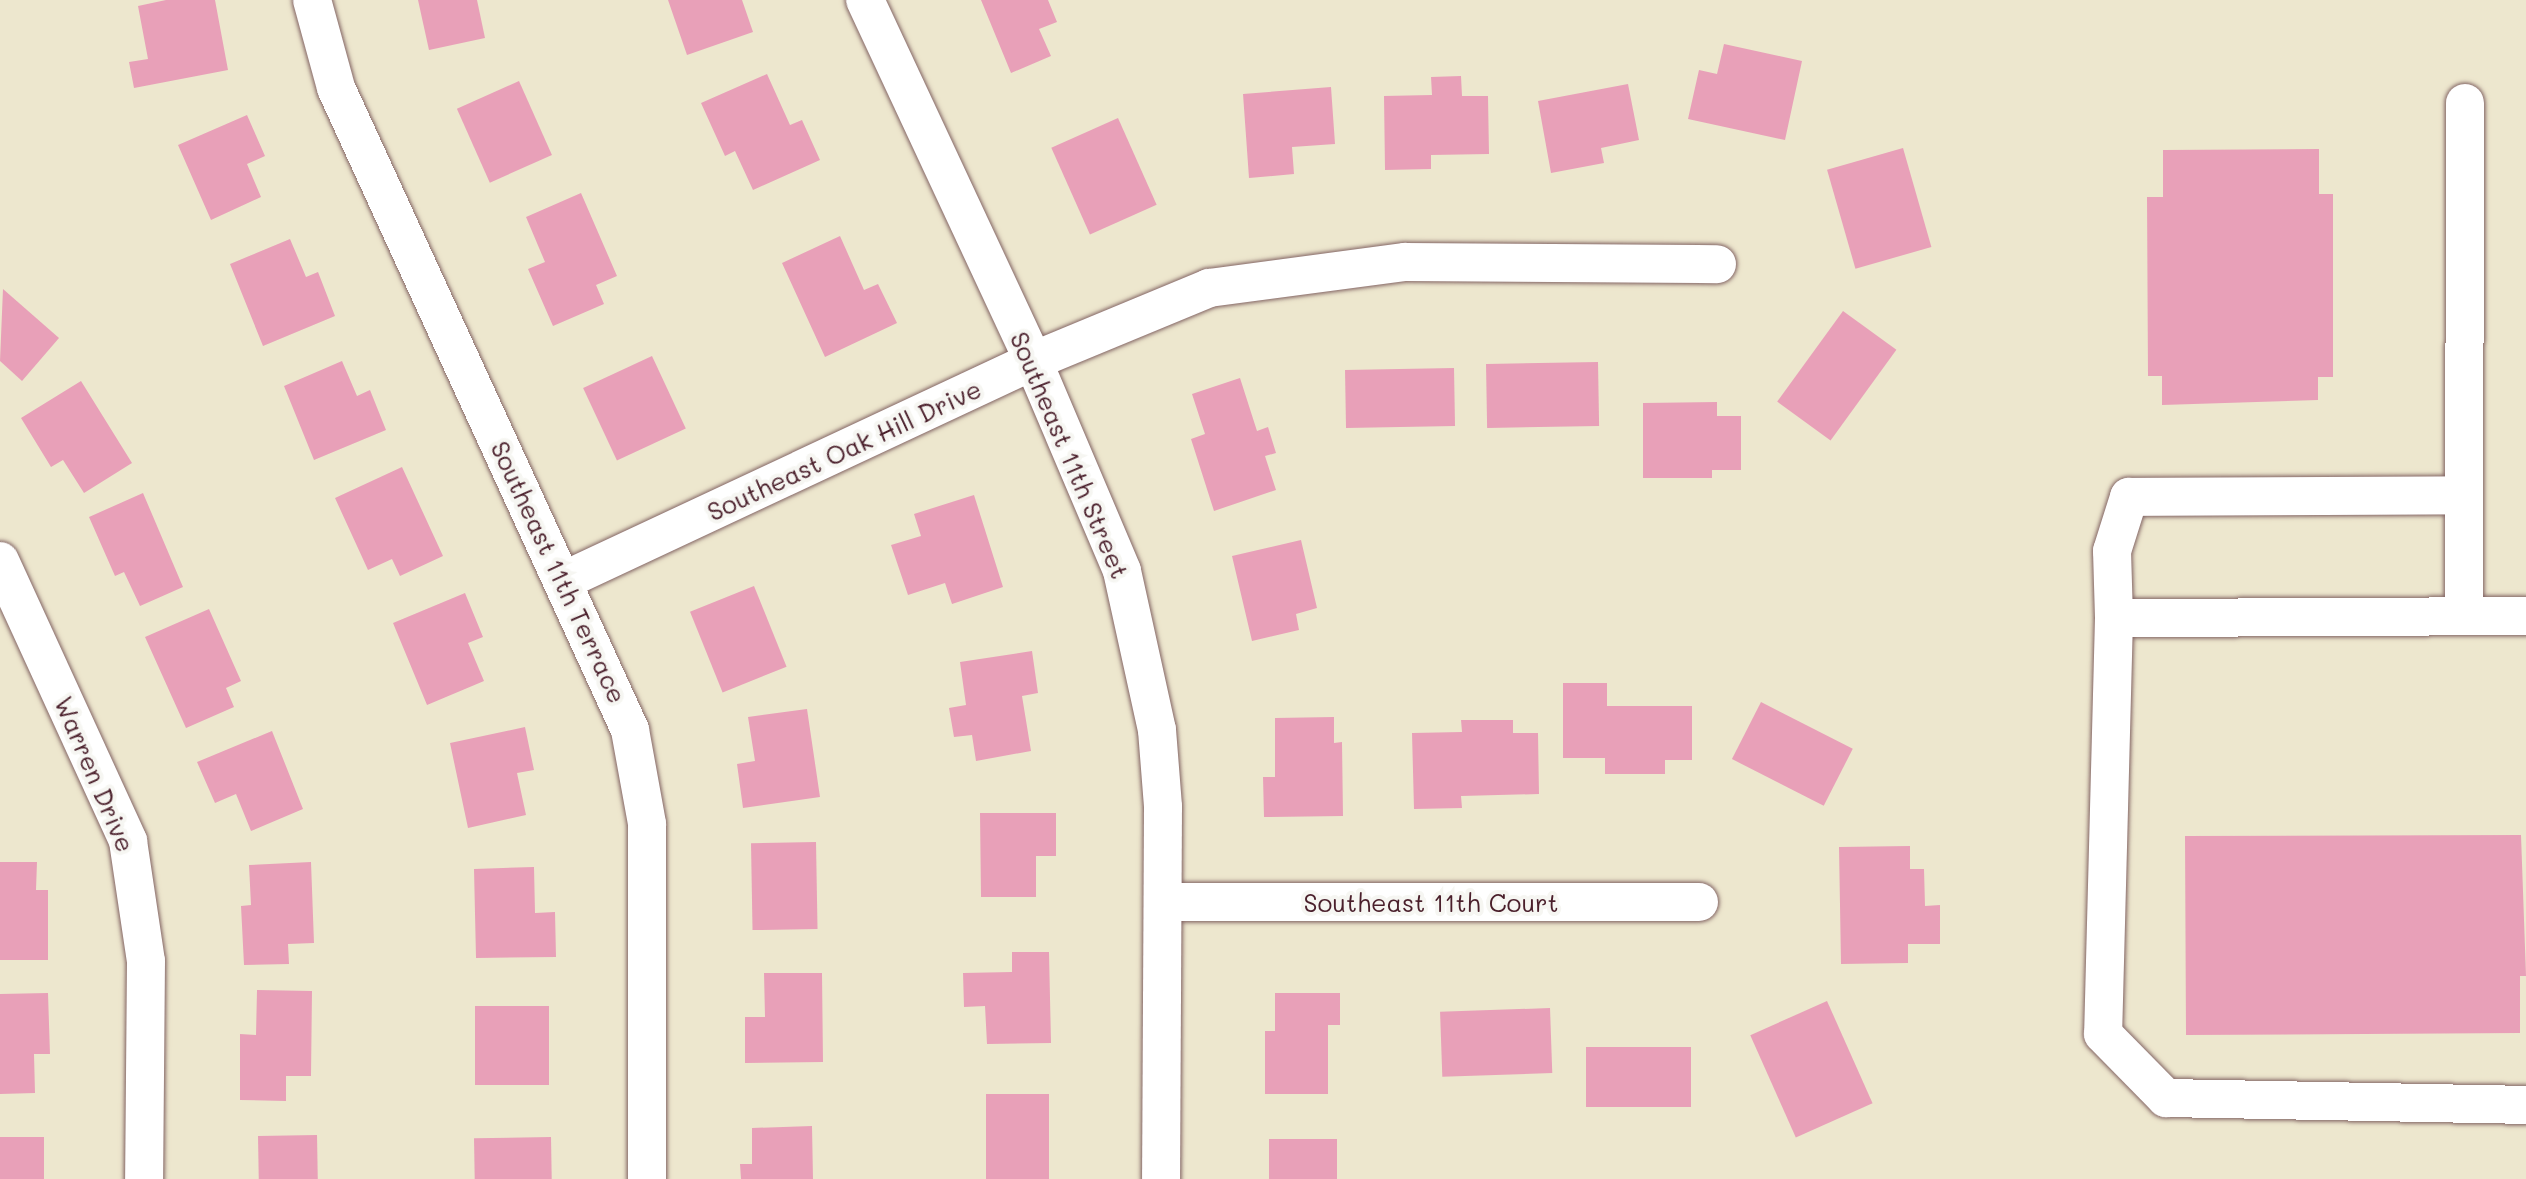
<!DOCTYPE html>
<html>
<head>
<meta charset="utf-8">
<style>
	body { margin:0 }
	#map { position:relative; width:2526px; height:1179px; overflow:hidden; background:#ede7ce; font-family:Mali,sans-serif }
	div>[style] { position:absolute }
	.building>* { inset:0; background:#e8a0b8; transform-origin:0 0 }
	.roads { filter:drop-shadow(0 0 2px #836564) drop-shadow(0 0 2px #836564) }
	.minor>* { height:38px; margin:-19px; padding:0 19px; transform-origin:19px; border-radius:19px; background:#fff }
	span { translate:-50% -50%; white-space:nowrap; text-align:center; line-height:1.15; -webkit-text-stroke:8px #f6f6f2; paint-order:stroke }
	.street-label { font-size:25px; color:#4a1f2b }
</style>
</head>
<body>
<div id="map">
	<div class="building">
		<i style="clip-path:polygon(166px 0,215px 0,228px 70px,134px 88px,129px 62px,148px 59px,138px 6px)"></i>
		<i style="clip-path:polygon(418px 0,477px 0,485px 38px,429px 50px)"></i>
		<i style="clip-path:polygon(668px 0,742px 0,753px 32px,687px 55px)"></i>
		<i style="clip-path:polygon(981px 0,1048px 0,1057px 22px,1039px 29px,1051px 56px,1011px 73px)"></i>
		<i style="clip-path:polygon(1724px 44px,1802px 61px,1785px 140px,1688px 119px,1699px 70px,1717px 74px)"></i>
		<i style="clip-path:polygon(767px 74px,790px 125px,802px 120px,820px 160px,753px 190px,735px 151px,725px 156px,701px 103px)"></i>
		<i style="clip-path:polygon(1461px 76px,1462px 96px,1488px 96px,1489px 154px,1431px 155px,1431px 169px,1385px 170px,1384px 96px,1432px 95px,1431px 77px)"></i>
		<i style="left:519px;top:81px;width:81px;height:68px;rotate:66deg"></i>
		<i style="clip-path:polygon(1628px 84px,1639px 140px,1601px 148px,1604px 163px,1551px 173px,1538px 101px)"></i>
		<i style="clip-path:polygon(1331px 87px,1335px 144px,1292px 147px,1294px 174px,1249px 178px,1243px 94px)"></i>
		<i style="clip-path:polygon(247px 115px,265px 156px,247px 164px,261px 197px,211px 220px,178px 145px)"></i>
		<i style="left:1118px;top:118px;width:95px;height:73px;rotate:66deg"></i>
		<i style="left:1903px;top:148px;width:103px;height:79px;rotate:74deg"></i>
		<i style="clip-path:polygon(2319px 149px,2319px 194px,2333px 194px,2333px 377px,2318px 377px,2318px 400px,2162px 405px,2162px 376px,2148px 376px,2147px 197px,2163px 197px,2163px 150px)"></i>
		<i style="clip-path:polygon(581px 193px,617px 276px,596px 285px,604px 304px,553px 326px,528px 269px,545px 262px,526px 217px)"></i>
		<i style="clip-path:polygon(840px 236px,864px 290px,878px 284px,897px 323px,825px 357px,782px 263px)"></i>
		<i style="clip-path:polygon(290px 239px,306px 277px,318px 272px,335px 316px,263px 346px,230px 264px)"></i>
		<i style="clip-path:polygon(3px 289px,59px 338px,22px 381px,0 361px)"></i>
		<i style="left:1843px;top:311px;width:66px;height:112px;rotate:36deg"></i>
		<i style="left:652px;top:356px;width:80px;height:76px;rotate:65deg"></i>
		<i style="clip-path:polygon(342px 361px,357px 396px,370px 390px,386px 430px,314px 460px,284px 386px)"></i>
		<i style="left:1598px;top:362px;width:64px;height:112px;rotate:89deg"></i>
		<i style="left:1454px;top:368px;width:58px;height:109px;rotate:89deg"></i>
		<i style="clip-path:polygon(1240px 378px,1257px 431px,1268px 427px,1276px 453px,1265px 456px,1276px 490px,1214px 511px,1191px 439px,1205px 434px,1192px 394px)"></i>
		<i style="clip-path:polygon(81px 381px,132px 463px,84px 493px,63px 460px,51px 467px,21px 418px)"></i>
		<i style="clip-path:polygon(1717px 402px,1717px 416px,1741px 416px,1741px 470px,1712px 470px,1712px 478px,1643px 478px,1643px 403px)"></i>
		<i style="clip-path:polygon(402px 467px,443px 556px,400px 576px,392px 559px,368px 570px,335px 498px)"></i>
		<i style="clip-path:polygon(143px 493px,183px 587px,140px 606px,124px 572px,115px 576px,89px 517px)"></i>
		<i style="clip-path:polygon(974px 495px,1003px 587px,952px 604px,945px 583px,908px 595px,891px 545px,921px 536px,914px 514px)"></i>
		<i style="clip-path:polygon(1301px 540px,1317px 608px,1296px 614px,1299px 630px,1252px 641px,1232px 556px)"></i>
		<i style="left:754px;top:586px;width:87px;height:69px;rotate:68deg"></i>
		<i style="clip-path:polygon(465px 593px,483px 637px,468px 643px,484px 681px,427px 705px,393px 623px)"></i>
		<i style="clip-path:polygon(209px 609px,241px 681px,226px 688px,234px 707px,186px 728px,145px 637px)"></i>
		<i style="clip-path:polygon(1032px 651px,1038px 693px,1022px 696px,1031px 751px,976px 761px,972px 735px,954px 737px,949px 708px,966px 705px,960px 662px)"></i>
		<i style="clip-path:polygon(1563px 683px,1607px 683px,1607px 706px,1692px 706px,1692px 760px,1665px 760px,1665px 774px,1605px 774px,1605px 758px,1563px 758px)"></i>
		<i style="left:1761px;top:702px;width:103px;height:64px;rotate:27deg"></i>
		<i style="clip-path:polygon(807px 709px,820px 797px,743px 808px,737px 764px,755px 761px,748px 717px)"></i>
		<i style="clip-path:polygon(1334px 717px,1334px 743px,1342px 742px,1343px 816px,1264px 817px,1263px 777px,1275px 777px,1275px 718px)"></i>
		<i style="clip-path:polygon(1461px 720px,1513px 720px,1513px 733px,1538px 733px,1539px 794px,1461px 796px,1462px 808px,1414px 809px,1412px 733px,1462px 732px)"></i>
		<i style="clip-path:polygon(525px 727px,534px 770px,517px 773px,526px 815px,468px 828px,450px 743px)"></i>
		<i style="clip-path:polygon(272px 731px,303px 809px,251px 831px,236px 794px,215px 803px,197px 762px)"></i>
		<i style="clip-path:polygon(980px 813px,1056px 813px,1056px 856px,1036px 856px,1036px 897px,981px 897px)"></i>
		<i style="clip-path:polygon(2521px 835px,2526px 976px,2520px 976px,2520px 1033px,2186px 1035px,2185px 836px)"></i>
		<i style="left:816px;top:842px;width:87px;height:65px;rotate:89deg"></i>
		<i style="clip-path:polygon(1910px 846px,1910px 869px,1924px 869px,1925px 906px,1940px 905px,1940px 944px,1908px 944px,1908px 963px,1841px 964px,1839px 847px)"></i>
		<i style="clip-path:polygon(0 862px,37px 862px,36px 890px,48px 890px,48px 960px,0 960px)"></i>
		<i style="clip-path:polygon(311px 862px,314px 943px,288px 944px,289px 964px,244px 965px,241px 906px,251px 905px,249px 865px)"></i>
		<i style="clip-path:polygon(534px 867px,535px 913px,555px 912px,556px 957px,476px 958px,474px 869px)"></i>
		<i style="clip-path:polygon(1012px 952px,1049px 952px,1051px 1043px,987px 1044px,985px 1006px,964px 1007px,963px 973px,1012px 972px)"></i>
		<i style="clip-path:polygon(764px 973px,822px 973px,823px 1062px,745px 1063px,745px 1017px,765px 1017px)"></i>
		<i style="clip-path:polygon(257px 990px,312px 991px,311px 1076px,286px 1076px,286px 1101px,240px 1100px,240px 1034px,256px 1035px)"></i>
		<i style="clip-path:polygon(48px 993px,50px 1054px,34px 1054px,35px 1093px,0 1094px,0 994px)"></i>
		<i style="clip-path:polygon(1275px 993px,1340px 993px,1340px 1025px,1328px 1025px,1328px 1094px,1265px 1094px,1265px 1031px,1275px 1031px)"></i>
		<i style="left:1827px;top:1001px;width:112px;height:84px;rotate:66deg"></i>
		<i style="left:549px;top:1006px;width:79px;height:74px;rotate:90deg"></i>
		<i style="left:1550px;top:1008px;width:65px;height:110px;rotate:88deg"></i>
		<i style="left:1691px;top:1047px;width:60px;height:105px;rotate:90deg"></i>
		<i style="left:986px;top:1094px;width:63px;height:85px"></i>
		<i style="clip-path:polygon(812px 1126px,813px 1179px,741px 1179px,740px 1164px,752px 1164px,752px 1128px)"></i>
		<i style="left:317px;top:1135px;width:44px;height:59px;rotate:89deg"></i>
		<i style="left:0;top:1137px;width:44px;height:42px"></i>
		<i style="left:551px;top:1137px;width:42px;height:77px;rotate:89deg"></i>
		<i style="left:1269px;top:1139px;width:68px;height:40px"></i>
	</div>
	<div class="roads">
		<div class="minor">
			<i style="left:312px;top:0;width:91px;rotate:74.7deg"></i>
			<i style="left:336px;top:88px;width:706px;rotate:65.39deg"></i>
			<i style="left:630px;top:730px;width:96px;rotate:79.7deg"></i>
			<i style="left:647px;top:824px;width:355px;rotate:90deg"></i>
			<i style="left:865px;top:0;width:398px;rotate:65deg"></i>
			<i style="left:1033px;top:361px;width:228px;rotate:67deg"></i>
			<i style="left:1122px;top:571px;width:163px;rotate:77.6deg"></i>
			<i style="left:1157px;top:730px;width:77px;rotate:85.5deg"></i>
			<i style="left:1163px;top:807px;width:372px;rotate:90.3deg"></i>
			<i style="left:0;top:561px;width:308px;rotate:65.4deg"></i>
			<i style="left:128px;top:841px;width:121px;rotate:81.5deg"></i>
			<i style="left:146px;top:961px;width:218px;rotate:90.5deg"></i>
			<i style="left:563px;top:581px;width:519px;rotate:-25.08deg"></i>
			<i style="left:1033px;top:361px;width:191px;rotate:-22.5deg"></i>
			<i style="left:1209px;top:288px;width:198px;rotate:-7.6deg"></i>
			<i style="left:1405px;top:262px;width:312px;rotate:0.4deg"></i>
			<i style="left:2464px;top:615px;width:512px;rotate:-89.89deg"></i>
			<i style="left:2526px;top:616px;width:412px;rotate:179.7deg"></i>
			<i style="left:2114px;top:618px;width:416px;rotate:91.5deg"></i>
			<i style="left:2103px;top:1034px;width:90px;rotate:45.5deg"></i>
			<i style="left:2166px;top:1098px;width:360px;rotate:1.1deg"></i>
			<i style="left:2114px;top:618px;width:67px;rotate:-91.7deg"></i>
			<i style="left:2112px;top:551px;width:57px;rotate:-72.5deg"></i>
			<i style="left:2129px;top:497px;width:335px;rotate:-0.3deg"></i>
			<i style="left:1163px;top:902px;width:536px"></i>
		</div>
	</div>
	<div class="street-label">
		<span style="left:844px;top:450px;rotate:-25deg">Southeast Oak Hill Drive</span>
		<span style="left:1070px;top:455px;rotate:67deg">Southeast 11th Street</span>
		<span style="left:559px;top:572px;rotate:65deg">Southeast 11th Terrace</span>
		<span style="left:95px;top:774px;rotate:67deg">Warren Drive</span>
		<span style="left:1431px;top:902px">Southeast 11th Court</span>
	</div>
</div>
</body>
</html>
